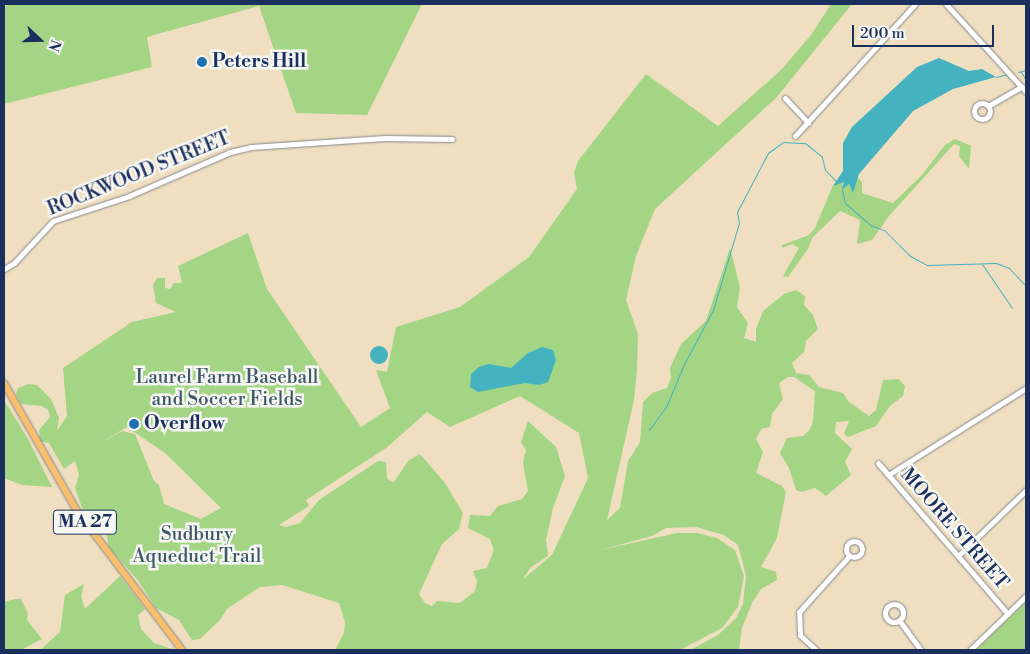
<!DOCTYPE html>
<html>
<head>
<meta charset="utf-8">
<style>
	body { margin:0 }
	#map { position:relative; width:1030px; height:654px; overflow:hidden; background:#efdfc0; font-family:"Libre Bodoni",serif }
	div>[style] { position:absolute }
	.green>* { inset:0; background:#a3d585 }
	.water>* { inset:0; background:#44b2bf }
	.round { border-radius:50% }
	.stream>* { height:1px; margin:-0.5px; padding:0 0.5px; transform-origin:0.5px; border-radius:0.5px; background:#44b2bf }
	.roads { filter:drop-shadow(0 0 1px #85878f) drop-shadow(0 0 1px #85878f) }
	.minor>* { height:5px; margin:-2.5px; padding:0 2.5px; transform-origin:2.5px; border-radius:2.5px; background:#fff }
	.minor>.ring { margin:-2.5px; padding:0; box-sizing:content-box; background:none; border:5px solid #fff; border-radius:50% }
	.major>* { height:6px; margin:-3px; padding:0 3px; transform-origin:3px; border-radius:3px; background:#f9bf6d }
	.dots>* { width:14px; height:14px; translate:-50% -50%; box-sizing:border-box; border:2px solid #f6f6f2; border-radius:50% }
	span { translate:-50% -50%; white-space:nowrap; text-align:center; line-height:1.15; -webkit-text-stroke:5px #f6f6f2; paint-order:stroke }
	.shield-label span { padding:1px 4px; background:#f6f6f2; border:1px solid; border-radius:4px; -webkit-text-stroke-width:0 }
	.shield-label { font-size:18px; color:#1b2f5e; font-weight:700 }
	.poi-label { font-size:19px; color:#1b2f5e; font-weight:700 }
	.left { translate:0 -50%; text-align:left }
	.street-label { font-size:19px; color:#1b2f5e }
	.park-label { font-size:19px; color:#3d5868 }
	.frame { position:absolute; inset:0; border:5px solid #1b2f5e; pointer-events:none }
	.north { position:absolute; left:15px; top:15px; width:50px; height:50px; -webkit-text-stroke:4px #f6f6f2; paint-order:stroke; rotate:111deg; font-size:14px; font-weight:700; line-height:20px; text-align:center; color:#1b2f5e }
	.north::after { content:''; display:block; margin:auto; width:18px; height:22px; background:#1b2f5e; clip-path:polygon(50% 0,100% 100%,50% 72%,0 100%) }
	.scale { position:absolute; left:852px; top:25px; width:142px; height:22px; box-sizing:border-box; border:2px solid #1b2f5e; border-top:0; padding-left:6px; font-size:15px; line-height:18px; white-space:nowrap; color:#1b2f5e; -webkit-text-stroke:4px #f6f6f2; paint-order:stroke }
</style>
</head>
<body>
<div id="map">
	<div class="green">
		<i style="clip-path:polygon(7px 4px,422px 4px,367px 115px,296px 113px,259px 6px,147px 37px,152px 67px,4px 104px,4px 9px)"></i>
		<i style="clip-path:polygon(evenodd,831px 4px,852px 4px,776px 98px,655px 209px,636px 256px,626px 300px,638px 334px,637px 369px,634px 400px,607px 520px,620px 508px,628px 461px,640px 442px,643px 402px,652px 393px,667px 388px,671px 378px,670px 368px,681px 344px,706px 321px,730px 248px,740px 287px,737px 307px,748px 323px,744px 338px,756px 342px,756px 329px,763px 311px,784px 294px,796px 290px,805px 296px,804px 305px,813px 315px,818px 329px,806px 341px,804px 352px,792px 363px,796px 373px,809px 375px,819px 387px,843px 393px,849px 402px,869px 416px,876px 410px,883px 380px,899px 379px,905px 386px,903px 396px,890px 406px,876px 426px,848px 437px,844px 434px,849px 421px,836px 422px,835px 433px,852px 449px,845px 462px,851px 475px,826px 496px,815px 488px,802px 492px,796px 490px,789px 468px,780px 453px,787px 438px,803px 436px,809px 431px,813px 422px,815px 391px,794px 377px,788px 377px,779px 383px,783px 399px,772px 414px,770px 427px,761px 429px,756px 439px,763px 452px,756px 473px,782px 486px,786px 492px,777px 538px,761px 567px,776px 572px,777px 580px,761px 589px,752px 603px,742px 628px,739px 650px,690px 650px,718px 635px,736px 618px,743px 604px,746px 576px,738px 545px,724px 535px,696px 527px,666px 528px,652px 536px,600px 550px,677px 533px,697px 533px,717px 538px,735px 550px,744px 576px,738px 607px,722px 628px,680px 650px,335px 650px,344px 633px,345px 622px,339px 603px,282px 585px,260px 587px,228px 608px,219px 621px,200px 639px,192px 640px,179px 620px,156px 608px,137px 579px,109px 548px,106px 530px,84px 513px,75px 488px,79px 474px,75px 461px,64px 469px,49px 443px,40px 441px,39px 430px,50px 417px,48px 410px,42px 406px,21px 404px,16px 394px,18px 388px,29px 384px,37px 385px,51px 399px,59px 418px,57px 431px,67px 416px,63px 368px,132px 322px,176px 312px,156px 303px,153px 285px,157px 278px,165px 278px,165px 288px,170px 289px,174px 283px,182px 283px,178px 266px,248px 233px,267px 289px,361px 427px,390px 408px,376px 370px,387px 372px,396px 327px,460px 307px,529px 257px,577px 189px,574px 173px,578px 161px,646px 74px,718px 126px,781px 70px,811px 35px,831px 4px,520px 396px,579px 433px,588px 478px,552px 555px,523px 579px,531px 567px,548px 556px,546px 540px,553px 508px,565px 476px,556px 447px,528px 421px,521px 442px,526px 450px,523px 463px,528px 491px,522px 499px,498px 506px,490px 516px,470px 515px,468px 528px,490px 539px,494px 550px,487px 568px,473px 571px,477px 582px,475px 591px,460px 603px,437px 601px,432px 606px,425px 603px,419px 594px,442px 544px,459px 529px,463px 513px,445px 483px,420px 454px,408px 461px,394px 482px,387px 479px,386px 462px,378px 461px,319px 500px,300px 523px,286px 527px,279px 525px,309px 506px,306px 500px,386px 448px,427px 412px,450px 427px,520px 396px,831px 4px,127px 427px,165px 453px,221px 508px,201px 519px,164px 504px,159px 485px,154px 481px,135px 434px,122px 431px,97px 445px,127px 427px)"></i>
		<i style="clip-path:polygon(955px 139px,971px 146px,969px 169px,959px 156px,960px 146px,954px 144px,889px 216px,872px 240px,857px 244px,860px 220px,840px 211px,812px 238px,808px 249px,788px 277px,783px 276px,799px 248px,792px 244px,782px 248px,782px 245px,809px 235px,815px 228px,833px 185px,845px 182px,844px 187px,850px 184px,853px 192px,857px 177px,862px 182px,862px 193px,893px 203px,922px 175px,945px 145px)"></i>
		<i style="clip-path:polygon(4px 400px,28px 439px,52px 487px,22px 485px,4px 478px)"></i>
		<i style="clip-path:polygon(120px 576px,145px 609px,138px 615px,141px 629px,154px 643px,175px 650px,40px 650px,60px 632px,65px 595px,84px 584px,81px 596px,85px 609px)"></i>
		<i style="clip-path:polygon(15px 599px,21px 599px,28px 614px,27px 620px,42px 639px,21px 650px,4px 650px,4px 602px)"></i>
		<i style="clip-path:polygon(1026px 602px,1026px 650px,976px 650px)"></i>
	</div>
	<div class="water">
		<i style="clip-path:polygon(939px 58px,969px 71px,982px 69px,996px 77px,953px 89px,913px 111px,859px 174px,853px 193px,849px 184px,842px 190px,844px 182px,833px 186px,843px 171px,843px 143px,852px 127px,917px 67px)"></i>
		<i class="round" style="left:370px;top:346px;width:18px;height:18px"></i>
		<i style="clip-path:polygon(542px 347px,553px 350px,556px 360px,548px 382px,539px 385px,525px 383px,478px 392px,470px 387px,471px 374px,479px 367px,488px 364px,511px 368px,528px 353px)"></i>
	</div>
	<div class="stream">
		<i style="left:1018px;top:72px;width:8px;rotate:-14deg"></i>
		<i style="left:1021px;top:72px;width:9px;rotate:58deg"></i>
		<i style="left:996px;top:77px;width:11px;rotate:-15deg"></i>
		<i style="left:842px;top:190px;width:13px;rotate:77deg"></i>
		<i style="left:845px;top:203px;width:33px;rotate:41deg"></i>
		<i style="left:870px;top:225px;width:15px;rotate:20deg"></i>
		<i style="left:884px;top:230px;width:37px;rotate:45deg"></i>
		<i style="left:910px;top:256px;width:19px;rotate:28deg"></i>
		<i style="left:927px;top:265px;width:69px;rotate:-1.7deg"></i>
		<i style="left:996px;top:263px;width:14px;rotate:21deg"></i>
		<i style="left:1009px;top:268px;width:25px;rotate:47deg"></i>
		<i style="left:982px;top:264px;width:53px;rotate:55.7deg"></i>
		<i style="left:649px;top:430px;width:31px;rotate:-54deg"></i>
		<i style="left:667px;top:405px;width:44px;rotate:-67.5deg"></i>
		<i style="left:684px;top:364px;width:61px;rotate:-61.8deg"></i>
		<i style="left:713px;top:310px;width:91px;rotate:-73.4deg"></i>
		<i style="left:739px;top:223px;width:11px;rotate:-100deg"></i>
		<i style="left:737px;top:212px;width:67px;rotate:-62.3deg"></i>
		<i style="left:768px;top:153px;width:19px;rotate:-36deg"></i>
		<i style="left:783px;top:142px;width:22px;rotate:3deg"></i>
		<i style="left:805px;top:143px;width:22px;rotate:39deg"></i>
		<i style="left:822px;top:157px;width:13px;rotate:77deg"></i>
		<i style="left:825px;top:170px;width:16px;rotate:45deg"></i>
	</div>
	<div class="roads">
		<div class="minor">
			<i style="left:946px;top:4px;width:119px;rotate:47.7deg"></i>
			<i style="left:785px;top:98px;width:34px;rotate:47deg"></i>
			<i class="ring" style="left:974px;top:103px;width:11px;height:11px"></i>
			<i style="left:988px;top:106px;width:39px;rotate:-30deg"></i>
			<i style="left:795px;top:136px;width:178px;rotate:-47.7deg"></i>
			<i style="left:4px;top:269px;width:12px;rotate:-31deg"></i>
			<i style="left:14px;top:263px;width:57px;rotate:-47.1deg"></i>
			<i style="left:53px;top:221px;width:80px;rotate:-18.2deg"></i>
			<i style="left:129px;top:196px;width:110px;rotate:-23.5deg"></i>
			<i style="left:230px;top:152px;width:22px;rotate:-13deg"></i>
			<i style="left:251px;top:147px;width:134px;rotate:-3.8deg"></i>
			<i style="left:385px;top:138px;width:67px;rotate:0.9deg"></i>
			<i style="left:878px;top:463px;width:199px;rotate:49.3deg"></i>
			<i style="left:888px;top:475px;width:163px;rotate:-32.2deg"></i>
			<i class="ring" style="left:846px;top:541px;width:11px;height:11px"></i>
			<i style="left:958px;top:556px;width:95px;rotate:-44.1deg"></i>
			<i class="ring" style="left:885px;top:604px;width:13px;height:13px"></i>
			<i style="left:899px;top:620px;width:37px;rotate:54deg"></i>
			<i style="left:816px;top:650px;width:22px;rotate:-137deg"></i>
			<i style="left:800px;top:635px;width:23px;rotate:-92deg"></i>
			<i style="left:799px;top:612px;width:75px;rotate:-48.2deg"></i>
			<i style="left:970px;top:650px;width:78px;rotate:-44deg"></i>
		</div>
		<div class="major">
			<i style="left:4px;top:383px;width:147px;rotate:60.3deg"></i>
			<i style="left:77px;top:511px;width:174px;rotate:52.9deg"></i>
		</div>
	</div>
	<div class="dots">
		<i style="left:202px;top:62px;background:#1f6fb2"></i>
		<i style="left:134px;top:424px;background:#1f6fb2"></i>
	</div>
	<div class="shield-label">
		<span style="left:85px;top:522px">MA 27</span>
	</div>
	<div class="poi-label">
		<span class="left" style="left:212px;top:62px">Peters Hill</span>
		<span class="left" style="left:144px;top:424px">Overflow</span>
	</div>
	<div class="street-label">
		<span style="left:139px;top:174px;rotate:-22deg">ROCKWOOD STREET</span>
		<span style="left:954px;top:529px;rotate:49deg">MOORE STREET</span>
	</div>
	<div class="park-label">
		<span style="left:227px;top:389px">Laurel Farm Baseball<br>and Soccer Fields</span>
		<span style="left:197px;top:546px">Sudbury<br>Aqueduct Trail</span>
	</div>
	<div class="frame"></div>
	<div class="north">N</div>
	<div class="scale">200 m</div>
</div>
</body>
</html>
